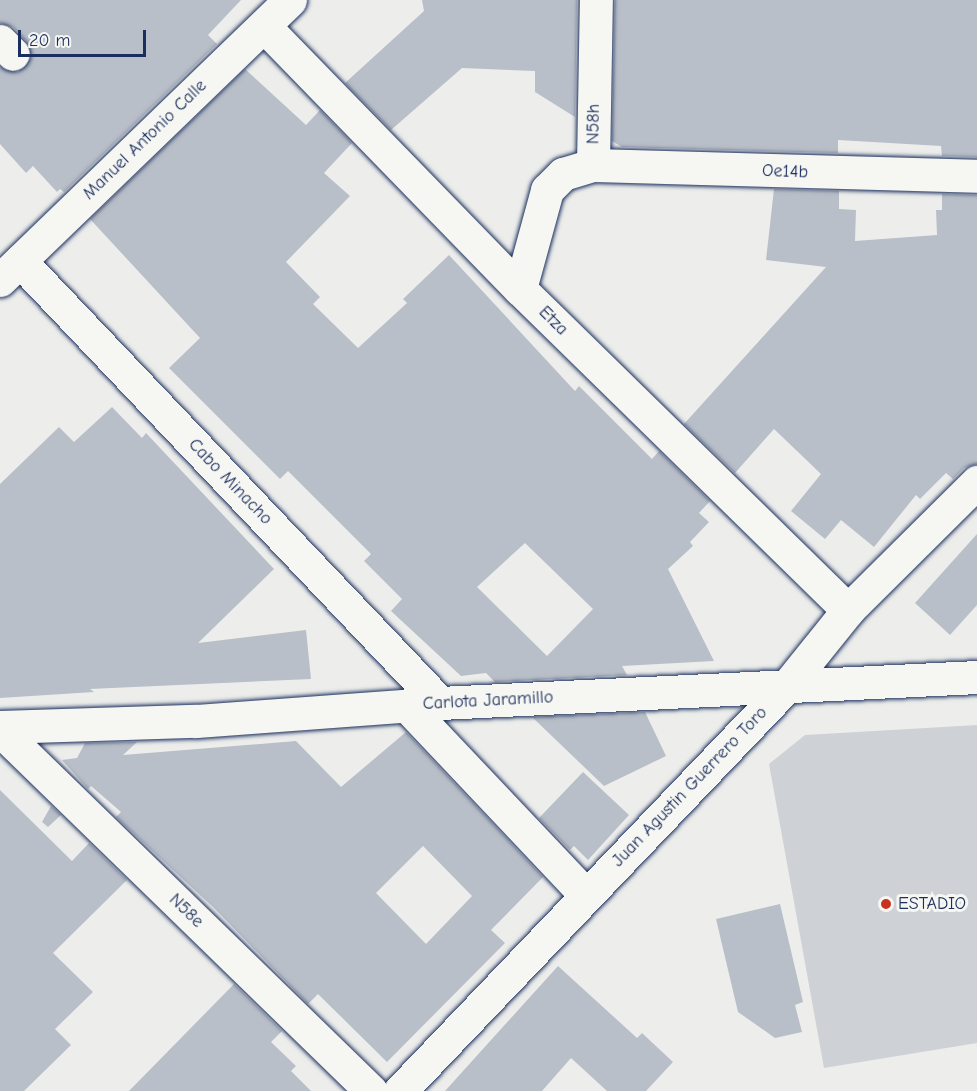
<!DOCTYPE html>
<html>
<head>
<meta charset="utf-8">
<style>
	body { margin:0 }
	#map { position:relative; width:977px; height:1091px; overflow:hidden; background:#edeeec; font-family:"Comic Neue",sans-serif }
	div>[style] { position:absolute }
	.green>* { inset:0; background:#ced2d7 }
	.building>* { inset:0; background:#b9bfc8 }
	.roads { filter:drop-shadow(0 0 2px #1b2f5e) drop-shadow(0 0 2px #1b2f5e) }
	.street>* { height:33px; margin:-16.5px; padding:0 16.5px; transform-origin:16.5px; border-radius:16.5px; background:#f6f6f2 }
	.secondary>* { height:33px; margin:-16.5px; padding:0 16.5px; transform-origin:16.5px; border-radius:16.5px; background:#f6f6f2 }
	.dots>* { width:16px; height:16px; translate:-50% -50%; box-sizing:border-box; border:3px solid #f6f6f2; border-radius:50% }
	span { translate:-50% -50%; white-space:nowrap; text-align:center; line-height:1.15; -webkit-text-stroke:6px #f6f6f2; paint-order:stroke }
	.street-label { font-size:18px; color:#1b2f5e }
	.poi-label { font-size:18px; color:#1b2f5e }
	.left { translate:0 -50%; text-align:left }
	.scale { position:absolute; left:18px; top:30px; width:128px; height:27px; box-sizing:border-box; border:3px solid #1b2f5e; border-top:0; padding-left:8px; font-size:18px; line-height:21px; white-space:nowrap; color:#1b2f5e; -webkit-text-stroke:4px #f6f6f2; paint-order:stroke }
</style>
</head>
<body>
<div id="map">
	<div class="green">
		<i style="clip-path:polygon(977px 725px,977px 1043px,824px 1068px,769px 764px,805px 735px)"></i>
	</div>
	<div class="building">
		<i style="clip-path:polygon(0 0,241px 0,208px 35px,217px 44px,64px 192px,60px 189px,57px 192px,33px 166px,26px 173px,0 144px,0 67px,18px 72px,31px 58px,26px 41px,13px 27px,0 23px)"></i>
		<i style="clip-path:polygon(422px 0,577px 0,575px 117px,535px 92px,535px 71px,462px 68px,391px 130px,345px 83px,424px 11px)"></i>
		<i style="clip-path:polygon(615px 0,977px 0,977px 157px,942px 156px,941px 146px,838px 140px,838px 153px,622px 147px,612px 141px)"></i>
		<i style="clip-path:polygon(evenodd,245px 69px,306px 125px,320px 110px,352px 143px,324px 173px,350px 196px,286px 262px,320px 297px,313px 304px,358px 348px,407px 303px,403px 299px,449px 255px,575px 391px,579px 386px,652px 459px,659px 451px,710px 501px,699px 513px,709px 522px,690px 542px,693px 546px,668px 569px,714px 661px,622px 666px,627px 675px,495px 682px,486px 673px,461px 676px,391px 611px,402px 599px,364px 561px,371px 554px,288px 471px,280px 479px,169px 368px,200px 338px,90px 219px,245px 69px,525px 543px,593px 609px,547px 656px,477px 587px,525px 543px)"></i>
		<i style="clip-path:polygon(774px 189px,839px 191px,839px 209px,856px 210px,855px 241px,937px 235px,936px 210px,942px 210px,942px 194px,977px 195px,977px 464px,964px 468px,953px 479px,946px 473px,920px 499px,916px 495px,874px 547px,841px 520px,825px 539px,791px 511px,821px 474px,774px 429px,735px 473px,684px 424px,826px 267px,766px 260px)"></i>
		<i style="clip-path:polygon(112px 407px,142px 438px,146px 433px,274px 569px,198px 643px,306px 630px,311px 679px,90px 689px,94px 692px,0 698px,0 484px,59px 427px,74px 442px)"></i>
		<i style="clip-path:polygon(977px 534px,977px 605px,950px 635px,915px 603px)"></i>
		<i style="clip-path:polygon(645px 712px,666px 756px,604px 786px,532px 717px)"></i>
		<i style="clip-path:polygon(evenodd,406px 732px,543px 877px,491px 930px,505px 943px,387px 1062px,318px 994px,308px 1004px,214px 908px,116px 817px,121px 812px,91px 786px,88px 789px,62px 760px,77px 758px,85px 743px,137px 742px,123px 755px,296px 741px,341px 787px,406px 732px,423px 846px,472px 896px,426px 944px,376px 893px,423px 846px)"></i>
		<i style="clip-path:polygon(583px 772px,629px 815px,588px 860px,574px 846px,570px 850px,539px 818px)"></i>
		<i style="clip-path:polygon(0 790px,72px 861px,89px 843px,127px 880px,53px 953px,93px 992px,55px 1029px,71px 1045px,24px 1091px,0 1091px)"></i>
		<i style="clip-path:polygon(51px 806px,61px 815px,48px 827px,42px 822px)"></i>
		<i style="clip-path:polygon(780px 904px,803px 1002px,795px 1005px,802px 1032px,775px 1038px,738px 1012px,716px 919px)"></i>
		<i style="clip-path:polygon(558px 966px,637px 1038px,642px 1033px,673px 1062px,646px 1091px,607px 1091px,571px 1058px,542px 1091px,445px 1091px)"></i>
		<i style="clip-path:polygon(234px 984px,282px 1031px,271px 1042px,296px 1066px,291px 1071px,311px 1091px,129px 1091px)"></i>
	</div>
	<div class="roads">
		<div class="street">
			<i style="left:264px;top:26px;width:367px;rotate:45.8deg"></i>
			<i style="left:520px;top:289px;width:459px;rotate:44.4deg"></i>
			<i style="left:0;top:41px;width:18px;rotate:45deg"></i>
			<i style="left:593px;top:165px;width:165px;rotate:-89deg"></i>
			<i style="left:20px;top:261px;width:610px;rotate:46.46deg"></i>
			<i style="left:0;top:280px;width:403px;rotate:-44deg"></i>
			<i style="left:520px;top:289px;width:103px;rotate:-74.7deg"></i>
			<i style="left:547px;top:190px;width:23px;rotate:-45deg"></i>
			<i style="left:563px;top:174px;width:31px;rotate:-17deg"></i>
			<i style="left:593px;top:165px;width:384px;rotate:1.6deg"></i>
			<i style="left:407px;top:706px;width:260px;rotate:46.6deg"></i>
			<i style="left:0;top:730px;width:518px;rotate:44.22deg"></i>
			<i style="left:400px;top:1091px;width:560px;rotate:-46.3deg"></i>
			<i style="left:787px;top:686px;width:97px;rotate:-51.2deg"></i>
			<i style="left:848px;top:610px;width:182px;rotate:-44.8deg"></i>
		</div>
		<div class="secondary">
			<i style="left:0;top:727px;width:196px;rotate:-1.8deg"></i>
			<i style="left:196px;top:721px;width:245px;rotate:-4.2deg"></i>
			<i style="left:440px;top:703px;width:538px;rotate:-2.77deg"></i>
		</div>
	</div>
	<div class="dots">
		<i style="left:886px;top:904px;background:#c8321e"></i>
	</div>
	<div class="street-label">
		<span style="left:594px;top:124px;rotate:-89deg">N58h</span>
		<span style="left:145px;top:140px;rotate:-44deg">Manuel Antonio Calle</span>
		<span style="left:785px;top:172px;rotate:2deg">Oe14b</span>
		<span style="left:553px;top:321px;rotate:45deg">Etza</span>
		<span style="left:230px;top:482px;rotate:46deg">Cabo Minacho</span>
		<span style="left:488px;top:701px;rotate:-3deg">Carlota Jaramillo</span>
		<span style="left:690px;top:787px;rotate:-46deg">Juan Agustin Guerrero Toro</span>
		<span style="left:186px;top:911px;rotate:44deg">N58e</span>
	</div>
	<div class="poi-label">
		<span class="left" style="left:898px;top:904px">ESTADIO</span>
	</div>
	<div class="scale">20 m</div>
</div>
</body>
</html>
